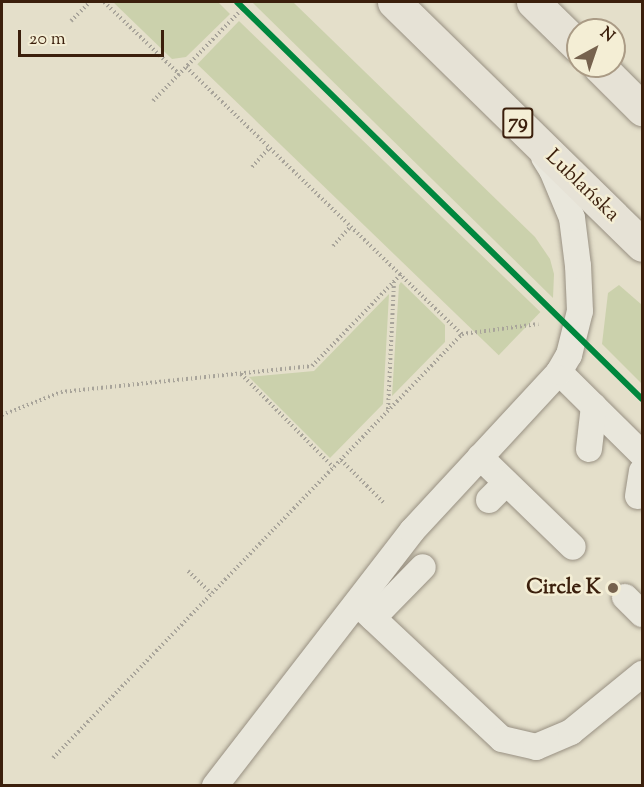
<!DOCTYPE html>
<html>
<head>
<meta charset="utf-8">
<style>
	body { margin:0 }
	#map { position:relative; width:644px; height:787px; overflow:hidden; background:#e4dfca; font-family:"Sorts Mill Goudy",serif }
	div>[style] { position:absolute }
	.green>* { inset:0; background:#cbd1ac; transform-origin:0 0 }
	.path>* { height:4px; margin-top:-2px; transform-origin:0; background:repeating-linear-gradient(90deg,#a8a49a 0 1.5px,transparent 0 4.5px) }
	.roads { filter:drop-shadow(0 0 2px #989082) drop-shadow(0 0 2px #989082) }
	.service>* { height:26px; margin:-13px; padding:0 13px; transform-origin:13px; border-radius:13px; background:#e9e7dc }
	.primary>* { height:33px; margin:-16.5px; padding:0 16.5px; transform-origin:16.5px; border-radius:16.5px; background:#e6e2d6 }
	.cycleway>* { height:6px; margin:-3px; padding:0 3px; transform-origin:3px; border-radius:3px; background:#00873e }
	.dots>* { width:16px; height:16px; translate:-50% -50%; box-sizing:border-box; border:3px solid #f4eed5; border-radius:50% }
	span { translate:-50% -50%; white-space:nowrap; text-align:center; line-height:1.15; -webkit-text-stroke:5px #f4eed5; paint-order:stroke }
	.shield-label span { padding:2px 4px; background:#f4eed5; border:2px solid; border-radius:4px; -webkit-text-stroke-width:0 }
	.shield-label { font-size:20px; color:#3b1f0c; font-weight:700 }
	.street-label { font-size:21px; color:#3b1f0c }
	.poi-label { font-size:21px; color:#3b1f0c; font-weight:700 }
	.right { translate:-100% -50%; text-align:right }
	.frame { position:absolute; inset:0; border:3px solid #3b1f0c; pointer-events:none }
	.north { position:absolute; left:566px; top:18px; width:60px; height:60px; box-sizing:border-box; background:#f4eed5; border:2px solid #aa9b85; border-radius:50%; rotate:40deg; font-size:16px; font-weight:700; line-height:24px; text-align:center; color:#3b1f0c }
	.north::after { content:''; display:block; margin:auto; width:21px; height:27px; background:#76624e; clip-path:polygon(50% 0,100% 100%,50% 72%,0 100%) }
	.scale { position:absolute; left:18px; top:30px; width:146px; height:27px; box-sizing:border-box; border:3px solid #3b1f0c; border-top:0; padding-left:8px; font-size:18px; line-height:21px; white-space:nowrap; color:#3b1f0c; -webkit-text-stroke:4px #f4eed5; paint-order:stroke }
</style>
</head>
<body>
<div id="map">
	<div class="green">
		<i style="clip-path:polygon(113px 2px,218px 2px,230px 14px,186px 57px,172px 59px)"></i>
		<i style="clip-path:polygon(252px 2px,293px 2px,535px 237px,550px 259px,554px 274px,553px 298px)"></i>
		<i style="left:239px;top:21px;width:419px;height:60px;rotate:44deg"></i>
		<i style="clip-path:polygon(401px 282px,445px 325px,445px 342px,392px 396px,399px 285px)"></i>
		<i style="clip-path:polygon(619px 285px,642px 305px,642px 384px,602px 344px,608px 293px)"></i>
		<i style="clip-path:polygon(389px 294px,383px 404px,330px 458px,249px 377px,314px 371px)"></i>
	</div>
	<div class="path">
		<i style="left:104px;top:2px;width:104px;rotate:43.8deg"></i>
		<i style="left:71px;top:21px;width:27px;rotate:-45deg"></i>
		<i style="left:186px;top:67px;width:384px;rotate:44.1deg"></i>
		<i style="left:153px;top:101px;width:129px;rotate:-45.9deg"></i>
		<i style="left:252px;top:167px;width:27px;rotate:-48deg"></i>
		<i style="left:333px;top:246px;width:27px;rotate:-48deg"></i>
		<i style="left:241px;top:374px;width:131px;rotate:45.3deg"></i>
		<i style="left:388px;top:409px;width:127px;rotate:-87.3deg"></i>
		<i style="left:2px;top:415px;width:63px;rotate:-21.3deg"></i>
		<i style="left:61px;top:392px;width:252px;rotate:-5.9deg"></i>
		<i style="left:312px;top:366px;width:128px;rotate:-45.9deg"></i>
		<i style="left:341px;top:460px;width:62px;rotate:45deg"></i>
		<i style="left:188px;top:571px;width:32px;rotate:44deg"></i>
		<i style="left:53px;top:758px;width:589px;rotate:-46.03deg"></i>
		<i style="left:462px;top:334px;width:77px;rotate:-7.5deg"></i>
	</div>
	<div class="roads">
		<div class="service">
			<i style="left:559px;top:372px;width:117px;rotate:44.7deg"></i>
			<i style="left:589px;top:449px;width:43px;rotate:-83.4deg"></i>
			<i style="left:480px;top:457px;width:129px;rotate:44.1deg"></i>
			<i style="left:638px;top:496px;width:25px;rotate:-81deg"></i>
			<i style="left:489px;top:500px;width:24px;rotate:-45deg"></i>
			<i style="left:625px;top:597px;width:24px;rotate:45deg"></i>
			<i style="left:358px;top:604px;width:197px;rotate:43.2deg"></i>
			<i style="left:502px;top:739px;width:35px;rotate:13deg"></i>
			<i style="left:536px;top:747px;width:38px;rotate:-23deg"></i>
			<i style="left:571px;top:732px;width:92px;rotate:-39.2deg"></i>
			<i style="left:373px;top:618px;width:71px;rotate:-45.6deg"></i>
			<i style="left:215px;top:786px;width:322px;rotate:-52.3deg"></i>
			<i style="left:412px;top:531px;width:217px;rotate:-47.2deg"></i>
			<i style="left:559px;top:372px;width:20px;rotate:-60deg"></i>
			<i style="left:569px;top:355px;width:45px;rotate:-76deg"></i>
			<i style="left:580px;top:311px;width:45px;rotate:-92.5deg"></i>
			<i style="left:578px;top:266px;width:48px;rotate:-97.1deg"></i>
			<i style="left:572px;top:218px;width:52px;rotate:-112.6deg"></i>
			<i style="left:552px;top:170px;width:15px;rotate:-122deg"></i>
		</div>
		<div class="primary">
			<i style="left:394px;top:2px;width:347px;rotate:44.4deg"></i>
			<i style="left:533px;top:2px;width:63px;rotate:44.4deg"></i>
			<i style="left:599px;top:66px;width:61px;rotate:45deg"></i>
		</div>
	</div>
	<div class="cycleway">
		<i style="left:237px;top:2px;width:567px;rotate:44.43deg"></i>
	</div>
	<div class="dots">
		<i style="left:613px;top:588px;background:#76624e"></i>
	</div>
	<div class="shield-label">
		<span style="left:518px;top:123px">79</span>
	</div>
	<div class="street-label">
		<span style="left:582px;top:186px;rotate:44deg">Lublańska</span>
	</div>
	<div class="poi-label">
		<span class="right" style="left:601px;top:588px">Circle K</span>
	</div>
	<div class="frame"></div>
	<div class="north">N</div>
	<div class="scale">20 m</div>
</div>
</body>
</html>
